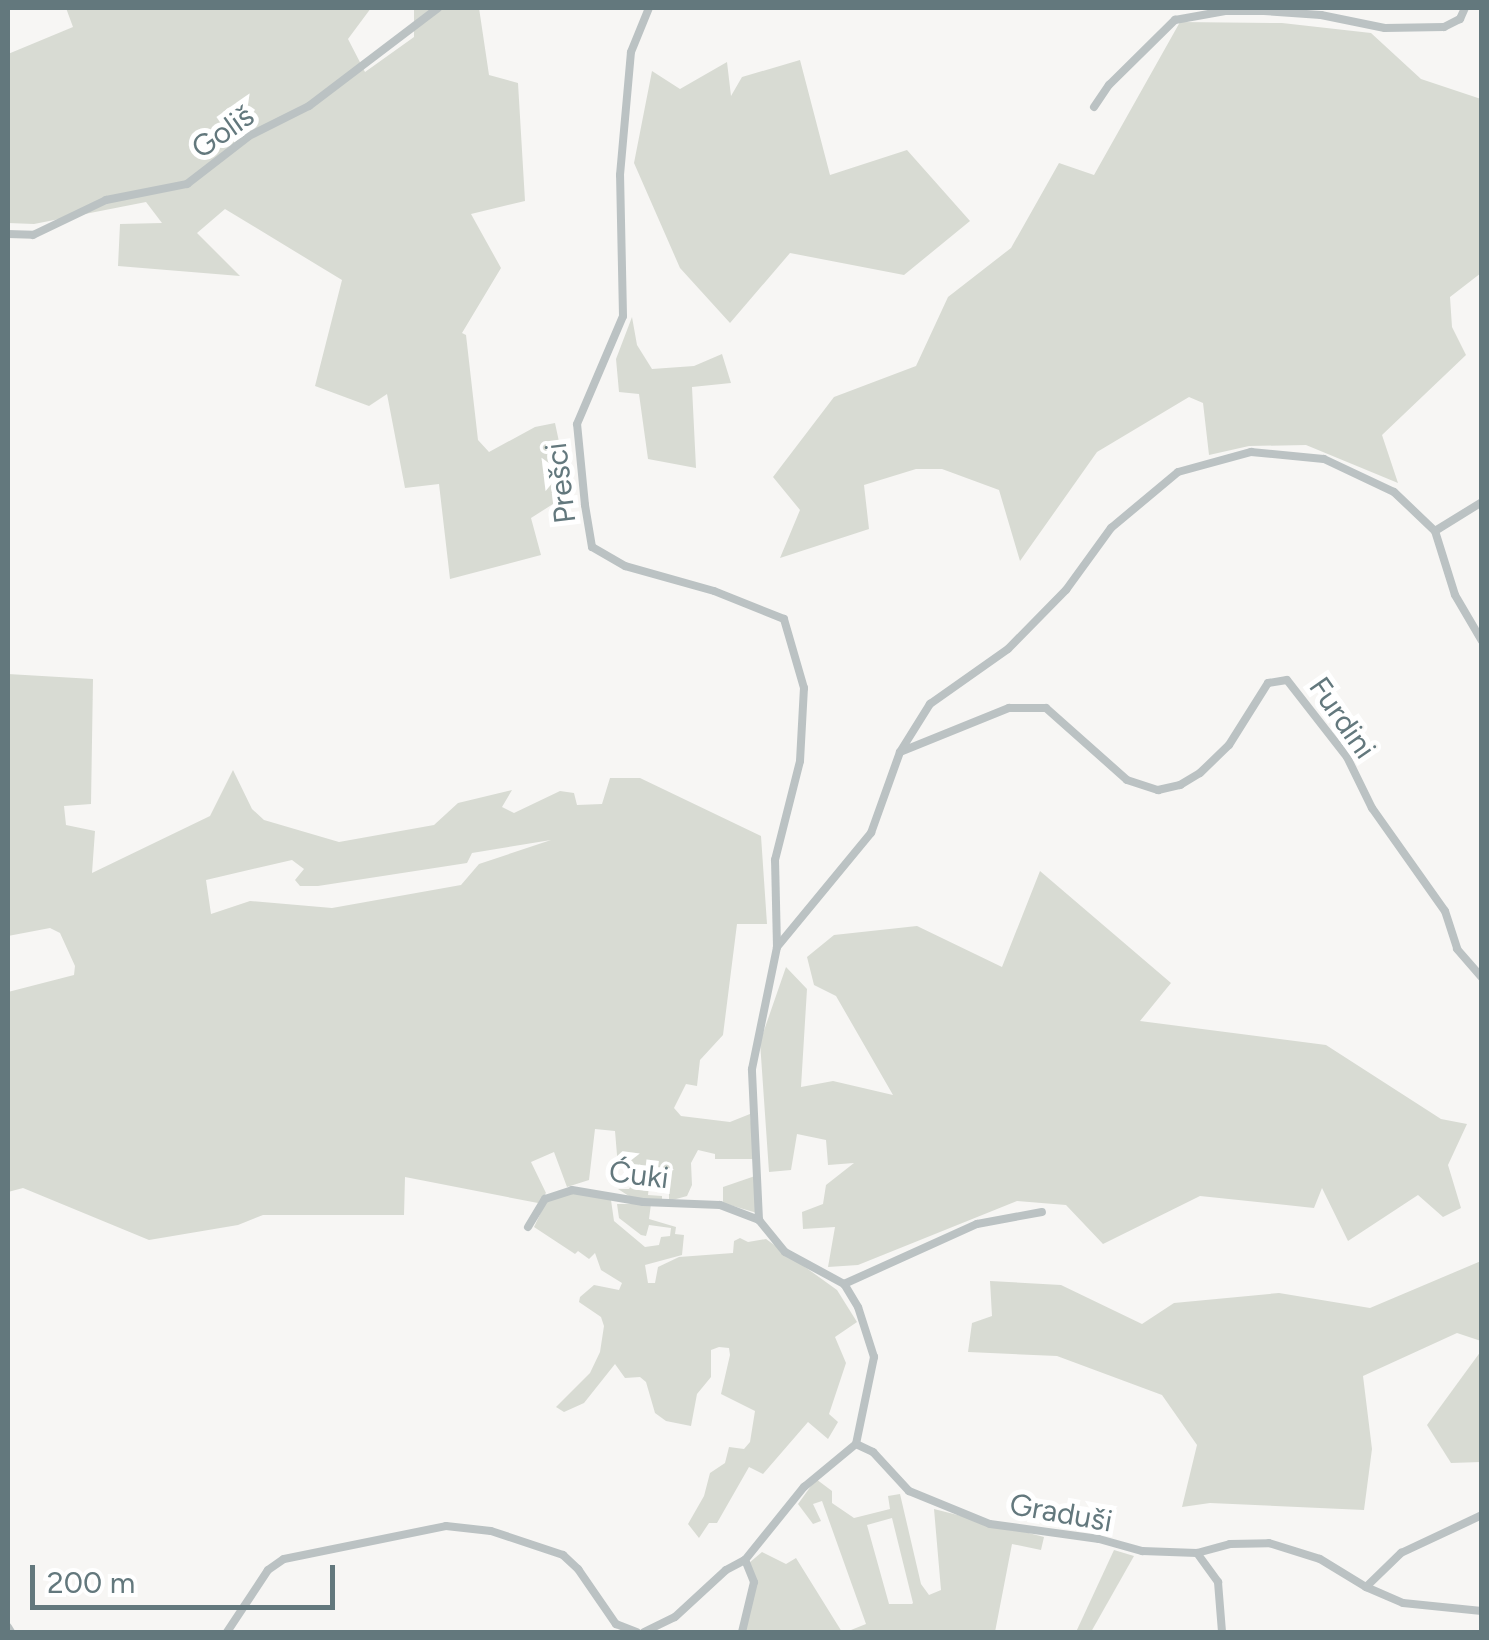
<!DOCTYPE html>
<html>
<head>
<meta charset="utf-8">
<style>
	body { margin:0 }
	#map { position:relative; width:1489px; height:1640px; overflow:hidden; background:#f7f6f4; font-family:Figtree,sans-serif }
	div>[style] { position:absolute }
	.green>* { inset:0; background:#d8dbd3 }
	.street>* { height:8px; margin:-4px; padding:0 4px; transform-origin:4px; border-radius:4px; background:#bbc2c3 }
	span { translate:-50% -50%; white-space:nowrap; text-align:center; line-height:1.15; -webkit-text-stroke:10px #fff; paint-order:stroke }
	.street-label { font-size:30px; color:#63787d }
	.frame { position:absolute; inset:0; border:10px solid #63787d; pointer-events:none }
	.scale { position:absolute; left:30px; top:1565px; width:305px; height:45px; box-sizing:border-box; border:5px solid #63787d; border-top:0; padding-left:12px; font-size:30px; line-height:35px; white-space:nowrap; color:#63787d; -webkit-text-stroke:8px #fff; paint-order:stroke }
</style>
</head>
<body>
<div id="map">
	<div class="green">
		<i style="clip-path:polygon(66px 8px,371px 8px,348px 39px,365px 72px,414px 37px,414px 8px,479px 8px,489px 75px,518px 83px,525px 201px,471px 214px,501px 268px,462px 333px,466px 335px,478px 440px,489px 452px,535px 427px,555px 423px,567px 479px,552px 476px,553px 504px,531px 518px,541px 555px,450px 579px,439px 484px,405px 488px,387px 394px,369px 406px,315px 386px,342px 280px,225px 209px,197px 233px,240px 276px,118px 266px,120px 224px,162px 223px,146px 202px,34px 224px,8px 223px,8px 54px,73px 27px)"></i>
		<i style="clip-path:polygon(1180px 22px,1282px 23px,1371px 33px,1421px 79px,1481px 99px,1481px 273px,1450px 297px,1452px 327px,1466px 355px,1382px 435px,1398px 483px,1306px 445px,1249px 446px,1209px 455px,1203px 403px,1189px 397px,1097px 452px,1020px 561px,999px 490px,942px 469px,916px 469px,864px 485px,869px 529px,780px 558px,800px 510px,773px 477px,834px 397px,916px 366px,948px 297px,1011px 248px,1059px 163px,1094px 175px)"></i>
		<i style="clip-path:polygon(800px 60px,830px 175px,907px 150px,970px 221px,904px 275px,790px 253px,730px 323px,680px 268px,634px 163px,652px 71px,680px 89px,727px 62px,731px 96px,742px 77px)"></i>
		<i style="clip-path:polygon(632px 317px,637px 345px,652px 369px,694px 366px,722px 354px,731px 383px,692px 387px,696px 468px,648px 459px,639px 394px,619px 392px,616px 359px)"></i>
		<i style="clip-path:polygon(evenodd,8px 674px,93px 679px,91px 804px,64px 806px,66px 825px,95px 831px,92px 873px,210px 816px,233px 770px,252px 809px,264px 820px,339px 842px,434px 825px,458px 803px,512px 790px,502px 807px,514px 813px,560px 791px,574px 793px,577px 805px,602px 804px,610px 778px,640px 778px,761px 836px,767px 924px,737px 924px,723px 1035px,700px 1060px,697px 1086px,686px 1084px,674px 1108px,681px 1116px,730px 1122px,750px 1114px,755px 1159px,715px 1159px,715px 1154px,698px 1150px,691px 1163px,692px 1185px,687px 1196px,669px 1201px,669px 1177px,650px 1175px,648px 1195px,662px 1196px,662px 1200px,632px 1198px,618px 1189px,629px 1189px,636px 1177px,632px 1170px,618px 1167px,615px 1131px,595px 1129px,589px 1180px,567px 1187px,554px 1152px,531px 1162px,546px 1193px,538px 1203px,405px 1177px,404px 1215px,263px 1215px,238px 1225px,149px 1240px,23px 1188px,8px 1192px,8px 992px,74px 975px,75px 966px,60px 933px,50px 928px,8px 936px,8px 674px,551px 840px,479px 864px,461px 885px,332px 908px,250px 901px,211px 914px,206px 880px,292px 860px,304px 869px,295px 880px,300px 886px,318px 886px,467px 863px,472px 853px,551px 840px)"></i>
		<i style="clip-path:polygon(1040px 871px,1171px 983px,1140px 1021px,1326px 1045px,1441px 1119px,1467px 1124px,1448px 1165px,1461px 1208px,1443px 1217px,1418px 1195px,1348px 1241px,1322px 1188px,1314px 1208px,1200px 1196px,1103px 1244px,1066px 1205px,1017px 1201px,858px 1265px,828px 1267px,835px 1227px,803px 1229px,802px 1212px,823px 1204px,826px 1185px,854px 1163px,828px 1165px,826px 1140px,797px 1134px,791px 1170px,769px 1172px,760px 1042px,786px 967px,807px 989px,801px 1087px,833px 1081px,893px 1095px,836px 996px,814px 985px,807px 957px,834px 935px,917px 926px,1002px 967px)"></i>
		<i style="clip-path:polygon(755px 1176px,757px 1213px,723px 1203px,723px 1187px)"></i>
		<i style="clip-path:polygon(571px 1192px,611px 1200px,614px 1221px,645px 1247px,659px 1245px,661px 1237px,670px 1236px,671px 1228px,649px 1225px,646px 1236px,641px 1235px,619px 1218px,617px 1204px,651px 1204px,649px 1219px,676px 1227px,675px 1234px,684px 1235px,682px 1255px,645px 1265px,648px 1283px,655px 1283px,658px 1267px,679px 1257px,733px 1253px,734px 1241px,740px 1238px,748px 1242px,766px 1239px,837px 1290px,857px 1322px,835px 1337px,846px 1363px,829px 1414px,838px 1422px,828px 1439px,808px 1422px,763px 1474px,749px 1467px,717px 1523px,709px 1523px,699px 1538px,688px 1524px,704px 1496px,710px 1473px,725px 1463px,729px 1447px,744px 1449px,750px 1442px,755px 1411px,721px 1394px,730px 1355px,729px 1348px,719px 1347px,711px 1350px,711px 1377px,697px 1394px,691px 1426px,666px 1421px,655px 1413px,646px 1382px,640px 1377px,625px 1378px,615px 1364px,584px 1403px,564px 1412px,556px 1407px,590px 1373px,600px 1352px,604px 1326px,601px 1317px,579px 1302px,580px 1297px,594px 1285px,619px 1290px,622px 1283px,601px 1270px,595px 1253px,589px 1259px,578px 1251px,575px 1254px,534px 1227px,546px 1202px)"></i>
		<i style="clip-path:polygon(1481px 1261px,1481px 1341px,1457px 1333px,1363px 1376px,1372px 1449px,1364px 1510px,1210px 1503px,1182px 1507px,1197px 1445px,1162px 1395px,1057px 1356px,968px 1352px,972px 1323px,992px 1316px,990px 1281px,1061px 1285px,1142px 1324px,1174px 1303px,1279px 1293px,1370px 1308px)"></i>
		<i style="clip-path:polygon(1481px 1351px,1481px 1462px,1451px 1463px,1427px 1425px)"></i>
		<i style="clip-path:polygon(evenodd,816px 1479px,832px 1491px,832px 1503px,854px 1518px,890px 1509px,888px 1496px,900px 1494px,921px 1584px,929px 1595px,941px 1590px,934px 1509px,1044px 1537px,1041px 1550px,1012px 1544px,995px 1632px,846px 1632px,866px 1624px,822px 1501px,813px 1504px,821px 1521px,813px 1524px,798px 1504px,816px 1479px,892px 1518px,913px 1603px,912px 1604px,889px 1604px,867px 1525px,892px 1518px)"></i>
		<i style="clip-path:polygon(1114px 1550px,1134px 1556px,1091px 1632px,1076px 1632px)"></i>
		<i style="clip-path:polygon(762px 1552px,786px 1564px,796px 1558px,842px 1632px,744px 1632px,757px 1581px,749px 1563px)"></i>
	</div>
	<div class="street">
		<i style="left:1094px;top:107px;width:27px;rotate:-56deg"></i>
		<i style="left:1109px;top:85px;width:93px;rotate:-44.6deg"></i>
		<i style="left:1175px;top:20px;width:51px;rotate:-10.2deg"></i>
		<i style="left:1225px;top:11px;width:39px"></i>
		<i style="left:1264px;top:11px;width:57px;rotate:4deg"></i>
		<i style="left:1321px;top:15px;width:65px;rotate:11.5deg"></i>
		<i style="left:1385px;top:28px;width:59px;rotate:-1deg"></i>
		<i style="left:1444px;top:27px;width:18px;rotate:-27deg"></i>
		<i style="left:1460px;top:19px;width:12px;rotate:-66deg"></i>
		<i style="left:8px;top:234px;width:25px;rotate:2deg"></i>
		<i style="left:33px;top:235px;width:81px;rotate:-25.6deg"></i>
		<i style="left:106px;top:200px;width:83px;rotate:-11.2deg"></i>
		<i style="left:187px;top:184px;width:78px;rotate:-37.7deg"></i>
		<i style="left:249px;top:136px;width:67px;rotate:-26.6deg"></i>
		<i style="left:309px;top:106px;width:162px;rotate:-37.2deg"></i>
		<i style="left:1435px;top:531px;width:55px;rotate:-31.7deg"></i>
		<i style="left:900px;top:752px;width:118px;rotate:-22deg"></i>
		<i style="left:1009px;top:708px;width:37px"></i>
		<i style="left:1046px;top:708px;width:108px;rotate:41.6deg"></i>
		<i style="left:1127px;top:780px;width:33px;rotate:18deg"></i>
		<i style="left:1158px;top:790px;width:23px;rotate:-13deg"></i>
		<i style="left:1180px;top:785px;width:23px;rotate:-31deg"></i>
		<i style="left:1200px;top:773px;width:40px;rotate:-44deg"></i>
		<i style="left:1229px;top:745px;width:73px;rotate:-57.8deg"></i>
		<i style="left:1268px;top:683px;width:19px;rotate:-9deg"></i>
		<i style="left:1287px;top:680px;width:98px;rotate:52.1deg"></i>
		<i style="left:1347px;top:757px;width:57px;rotate:63.9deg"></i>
		<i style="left:1372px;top:808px;width:126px;rotate:54.7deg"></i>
		<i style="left:1445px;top:911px;width:40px;rotate:72deg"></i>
		<i style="left:1457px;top:949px;width:38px;rotate:49deg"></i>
		<i style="left:777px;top:947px;width:148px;rotate:-50.5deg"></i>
		<i style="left:871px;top:833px;width:86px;rotate:-70.3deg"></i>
		<i style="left:900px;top:752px;width:57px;rotate:-58deg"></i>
		<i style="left:930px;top:704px;width:95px;rotate:-35.2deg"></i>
		<i style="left:1008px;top:649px;width:83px;rotate:-45.5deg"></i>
		<i style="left:1066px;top:590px;width:77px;rotate:-54deg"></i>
		<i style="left:1111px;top:528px;width:87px;rotate:-39.9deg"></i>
		<i style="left:1178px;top:472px;width:76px;rotate:-15.3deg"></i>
		<i style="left:1251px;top:452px;width:73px;rotate:5.5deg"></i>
		<i style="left:1324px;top:459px;width:77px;rotate:25.2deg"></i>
		<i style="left:1394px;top:492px;width:57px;rotate:43.6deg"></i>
		<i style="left:1435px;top:531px;width:67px;rotate:72.6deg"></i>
		<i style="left:1455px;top:595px;width:53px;rotate:59.6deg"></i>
		<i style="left:528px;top:1227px;width:33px;rotate:-59deg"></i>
		<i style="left:545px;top:1199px;width:28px;rotate:-18deg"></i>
		<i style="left:572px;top:1190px;width:72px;rotate:9.6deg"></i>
		<i style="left:643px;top:1202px;width:77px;rotate:2.2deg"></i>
		<i style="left:720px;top:1205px;width:42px;rotate:21deg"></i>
		<i style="left:844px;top:1284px;width:146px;rotate:-24.3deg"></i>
		<i style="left:977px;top:1224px;width:66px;rotate:-10.5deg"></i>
		<i style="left:856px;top:1444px;width:19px;rotate:25deg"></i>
		<i style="left:873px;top:1452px;width:53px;rotate:47.3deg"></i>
		<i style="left:909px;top:1491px;width:87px;rotate:22.2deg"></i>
		<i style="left:990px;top:1524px;width:110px;rotate:7.8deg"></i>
		<i style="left:1099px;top:1539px;width:45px;rotate:15.6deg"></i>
		<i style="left:1142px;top:1551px;width:55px;rotate:2.1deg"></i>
		<i style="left:1197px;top:1553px;width:36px;rotate:54deg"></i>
		<i style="left:1218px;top:1582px;width:50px;rotate:85.4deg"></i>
		<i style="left:1197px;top:1553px;width:34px;rotate:-15deg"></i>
		<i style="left:1230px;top:1544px;width:39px;rotate:-1deg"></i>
		<i style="left:1269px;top:1543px;width:53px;rotate:17.4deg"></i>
		<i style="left:1320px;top:1559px;width:54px;rotate:31.3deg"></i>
		<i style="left:1366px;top:1587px;width:40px;rotate:23.4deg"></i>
		<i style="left:1403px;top:1603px;width:79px;rotate:5.8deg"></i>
		<i style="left:1366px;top:1587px;width:49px;rotate:-44.2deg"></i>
		<i style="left:1401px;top:1553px;width:89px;rotate:-25.1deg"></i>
		<i style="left:8px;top:1627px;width:6px;rotate:59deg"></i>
		<i style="left:227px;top:1632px;width:74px;rotate:-56.5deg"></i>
		<i style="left:268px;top:1570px;width:19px;rotate:-35deg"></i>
		<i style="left:284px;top:1559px;width:165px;rotate:-11.5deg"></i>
		<i style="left:446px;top:1526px;width:45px;rotate:6.3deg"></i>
		<i style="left:491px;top:1531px;width:76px;rotate:18.4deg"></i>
		<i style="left:563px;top:1555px;width:21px;rotate:43deg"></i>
		<i style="left:578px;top:1569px;width:67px;rotate:55.4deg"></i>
		<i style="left:616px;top:1624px;width:22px;rotate:21deg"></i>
		<i style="left:644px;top:1632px;width:34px;rotate:-26deg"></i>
		<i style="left:675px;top:1617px;width:69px;rotate:-42.7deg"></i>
		<i style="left:726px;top:1570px;width:21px;rotate:-28deg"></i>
		<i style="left:745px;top:1560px;width:94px;rotate:-51.1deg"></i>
		<i style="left:804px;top:1487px;width:67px;rotate:-39.6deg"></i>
		<i style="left:856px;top:1444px;width:89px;rotate:-78.3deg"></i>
		<i style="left:874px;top:1357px;width:52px;rotate:-107.7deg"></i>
		<i style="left:858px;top:1307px;width:27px;rotate:-121deg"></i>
		<i style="left:844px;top:1284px;width:67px;rotate:-151.5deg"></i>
		<i style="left:785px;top:1252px;width:41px;rotate:-129.1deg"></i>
		<i style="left:759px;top:1220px;width:151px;rotate:-92.7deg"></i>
		<i style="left:752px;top:1069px;width:125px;rotate:-78.4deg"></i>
		<i style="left:777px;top:947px;width:87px;rotate:-91.3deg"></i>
		<i style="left:775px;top:860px;width:102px;rotate:-75.8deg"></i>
		<i style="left:800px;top:761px;width:73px;rotate:-86.9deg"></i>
		<i style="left:804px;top:688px;width:72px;rotate:-106.2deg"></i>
		<i style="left:784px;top:619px;width:75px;rotate:-158.2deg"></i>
		<i style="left:714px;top:591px;width:92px;rotate:-164.3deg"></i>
		<i style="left:625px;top:566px;width:38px;rotate:-150deg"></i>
		<i style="left:592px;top:547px;width:43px;rotate:-99.5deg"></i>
		<i style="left:585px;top:505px;width:81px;rotate:-95.6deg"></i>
		<i style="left:577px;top:424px;width:117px;rotate:-66.9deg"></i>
		<i style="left:623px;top:316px;width:141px;rotate:-91.2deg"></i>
		<i style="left:620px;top:175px;width:123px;rotate:-84.9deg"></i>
		<i style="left:631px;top:52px;width:48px;rotate:-67.8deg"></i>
		<i style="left:742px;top:1632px;width:51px;rotate:-76.5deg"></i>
		<i style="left:754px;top:1582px;width:24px;rotate:-112deg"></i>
	</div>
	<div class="street-label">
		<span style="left:223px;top:132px;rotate:-35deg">Goliš</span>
		<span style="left:561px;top:483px;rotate:-97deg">Prešci</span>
		<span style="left:1342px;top:718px;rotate:55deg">Furdini</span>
		<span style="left:639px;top:1175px;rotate:7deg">Ćuki</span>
		<span style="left:1061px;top:1513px;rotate:10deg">Graduši</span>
	</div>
	<div class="frame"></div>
	<div class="scale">200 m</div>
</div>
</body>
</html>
